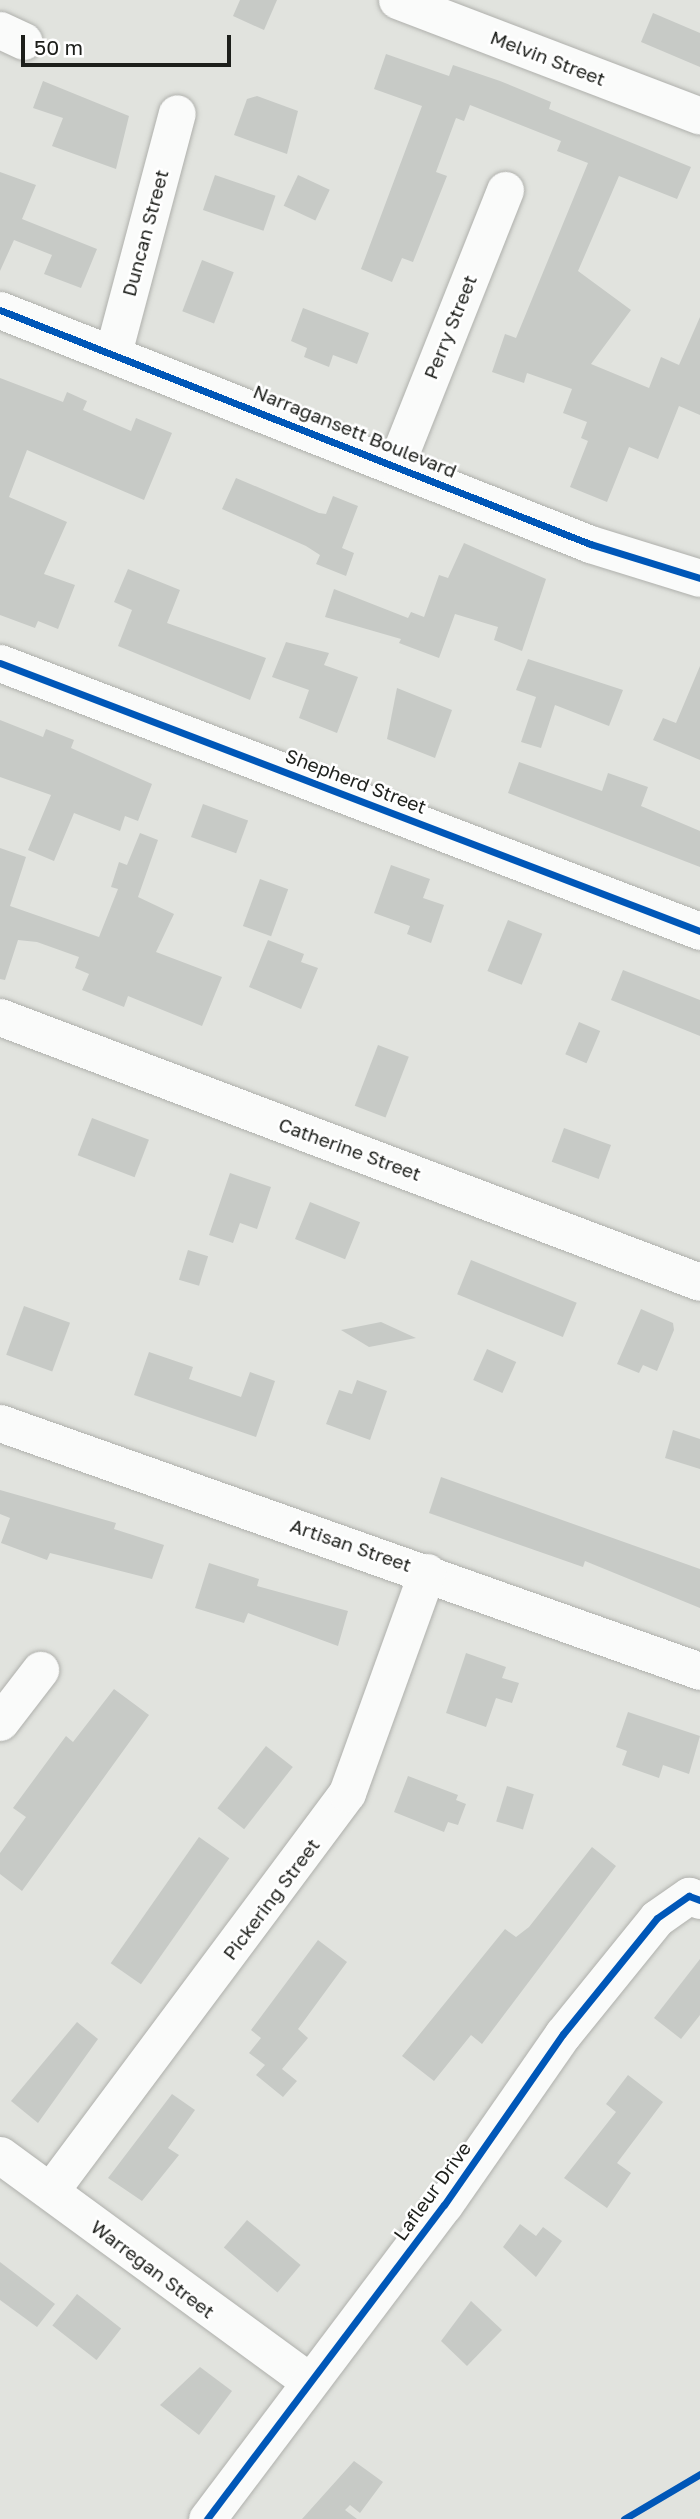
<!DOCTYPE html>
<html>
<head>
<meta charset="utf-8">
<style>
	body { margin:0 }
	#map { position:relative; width:700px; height:2519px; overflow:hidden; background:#e1e3de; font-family:"Golos Text",sans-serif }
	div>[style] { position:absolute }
	.building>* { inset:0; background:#c7cac6; transform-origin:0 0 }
	.roads { filter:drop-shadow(0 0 2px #afb0ac) drop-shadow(0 0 2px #afb0ac) }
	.minor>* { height:37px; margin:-18.5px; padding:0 18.5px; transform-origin:18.5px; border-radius:18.5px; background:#fafbfa }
	.cycleway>* { height:7px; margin:-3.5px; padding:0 3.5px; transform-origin:3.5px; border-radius:3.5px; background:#0057b8 }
	span { translate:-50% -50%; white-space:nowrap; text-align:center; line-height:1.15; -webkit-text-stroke:5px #fff; paint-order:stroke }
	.street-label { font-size:19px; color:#1d1f1b }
	.scale { position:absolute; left:21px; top:35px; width:210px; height:32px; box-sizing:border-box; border:4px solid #1d1f1b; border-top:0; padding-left:9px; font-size:21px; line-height:24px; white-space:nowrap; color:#1d1f1b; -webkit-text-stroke:5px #fff; paint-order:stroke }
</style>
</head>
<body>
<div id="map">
	<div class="building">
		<i style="clip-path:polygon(240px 0,277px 0,264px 30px,233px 16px)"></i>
		<i style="clip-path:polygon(653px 13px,700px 33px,700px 67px,641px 42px)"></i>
		<i style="clip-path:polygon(386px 54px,449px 76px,453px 65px,500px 81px,551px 102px,549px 109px,691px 167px,677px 199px,619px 176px,578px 271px,631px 310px,591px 364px,649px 388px,661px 357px,679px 365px,700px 317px,700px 415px,679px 406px,658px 459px,629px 447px,607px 502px,570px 487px,588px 441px,581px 438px,587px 422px,563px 413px,572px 389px,527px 373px,524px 383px,492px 372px,505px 334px,516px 338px,588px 163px,557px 151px,561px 141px,470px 105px,464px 121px,456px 118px,436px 172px,447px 176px,413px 262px,402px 258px,392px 282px,361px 269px,422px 106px,374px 89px)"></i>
		<i style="clip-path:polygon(43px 81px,129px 116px,116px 169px,52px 146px,63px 118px,33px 108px)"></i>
		<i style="clip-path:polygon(257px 96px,298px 111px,287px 154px,234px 135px,247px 99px)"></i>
		<i style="clip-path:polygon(0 172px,36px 185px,22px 219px,97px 249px,81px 288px,44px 274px,52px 255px,14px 240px,0 271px)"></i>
		<i style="left:215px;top:175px;width:64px;height:37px;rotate:19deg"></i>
		<i style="left:298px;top:175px;width:35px;height:34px;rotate:25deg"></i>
		<i style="left:202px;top:260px;width:34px;height:55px;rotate:21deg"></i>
		<i style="clip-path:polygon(303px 308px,369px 333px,357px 364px,333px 355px,329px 367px,304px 357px,307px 348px,291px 341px)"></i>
		<i style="clip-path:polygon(0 378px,63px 402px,67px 392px,87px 401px,83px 410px,131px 431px,136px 418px,172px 433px,144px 500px,27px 450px,9px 497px,67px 522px,44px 574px,75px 585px,58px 629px,38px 621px,35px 628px,0 615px)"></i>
		<i style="clip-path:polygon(236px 478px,319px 513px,326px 514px,333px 496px,358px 506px,342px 548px,354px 553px,346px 576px,316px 564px,320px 555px,306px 546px,222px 509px)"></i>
		<i style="clip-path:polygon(464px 543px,546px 579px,522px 651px,494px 640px,498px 627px,455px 614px,439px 658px,399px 643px,401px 639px,325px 617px,334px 589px,408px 618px,411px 612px,424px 617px,439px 575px,448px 578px)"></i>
		<i style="clip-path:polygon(128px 569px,180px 590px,167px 623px,266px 658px,250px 700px,118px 646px,132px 610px,114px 602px)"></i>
		<i style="clip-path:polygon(286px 642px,329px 653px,324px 665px,358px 677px,337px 733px,299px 718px,309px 690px,272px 677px)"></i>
		<i style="clip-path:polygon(528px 659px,623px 690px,609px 726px,555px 705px,541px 748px,521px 742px,536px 697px,516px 690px)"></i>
		<i style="clip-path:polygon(700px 666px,700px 760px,653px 740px,663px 718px,676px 723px)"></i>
		<i style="clip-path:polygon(397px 688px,452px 710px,435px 758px,387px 739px)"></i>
		<i style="clip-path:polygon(0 720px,43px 737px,46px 729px,74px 740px,71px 748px,152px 784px,138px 821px,125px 816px,120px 831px,74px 813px,54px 861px,28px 850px,51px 795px,0 777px)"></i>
		<i style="clip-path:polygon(519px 762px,602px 791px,608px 773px,648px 787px,641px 806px,700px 831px,700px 867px,508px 793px)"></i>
		<i style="left:203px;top:804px;width:48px;height:35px;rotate:20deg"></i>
		<i style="clip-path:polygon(140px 833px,158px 840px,138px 897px,174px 914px,156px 952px,222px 977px,202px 1026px,128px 996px,124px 1007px,82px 990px,89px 974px,75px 968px,79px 957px,37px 942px,18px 940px,5px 980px,0 979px,0 848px,26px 857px,10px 906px,99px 937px,118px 889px,111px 887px,119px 862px,127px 865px)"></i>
		<i style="clip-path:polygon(391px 865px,430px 879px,423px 898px,444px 905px,431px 943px,407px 934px,410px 926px,374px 913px)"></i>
		<i style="left:260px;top:879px;width:30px;height:50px;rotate:20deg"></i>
		<i style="left:508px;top:920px;width:37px;height:55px;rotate:22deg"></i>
		<i style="clip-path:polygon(268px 940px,304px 954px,301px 962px,318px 968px,301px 1009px,249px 987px)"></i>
		<i style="clip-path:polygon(623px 970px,700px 1000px,700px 1036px,611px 1000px)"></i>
		<i style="left:579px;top:1022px;width:23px;height:35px;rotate:23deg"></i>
		<i style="left:378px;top:1045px;width:33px;height:65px;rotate:21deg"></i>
		<i style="left:92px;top:1118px;width:61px;height:40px;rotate:21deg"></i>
		<i style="left:564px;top:1128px;width:50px;height:36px;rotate:20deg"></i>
		<i style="clip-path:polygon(230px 1173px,271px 1187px,257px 1229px,240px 1223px,233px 1243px,209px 1235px)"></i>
		<i style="left:310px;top:1202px;width:54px;height:40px;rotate:22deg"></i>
		<i style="left:188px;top:1250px;width:21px;height:31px;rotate:17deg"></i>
		<i style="left:471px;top:1260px;width:114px;height:37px;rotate:22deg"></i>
		<i style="left:24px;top:1306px;width:49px;height:52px;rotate:20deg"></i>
		<i style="clip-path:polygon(641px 1309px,673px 1323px,674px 1330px,657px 1371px,643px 1365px,639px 1373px,617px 1364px)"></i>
		<i style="clip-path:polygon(381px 1322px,416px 1338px,369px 1347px,341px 1330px)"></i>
		<i style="left:487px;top:1349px;width:32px;height:34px;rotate:24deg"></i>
		<i style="clip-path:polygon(149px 1352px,193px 1367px,189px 1379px,241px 1397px,250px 1372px,275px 1381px,256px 1437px,134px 1395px)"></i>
		<i style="clip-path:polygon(357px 1380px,387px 1391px,370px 1440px,326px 1424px,339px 1390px,352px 1394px)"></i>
		<i style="clip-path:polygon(673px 1430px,700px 1439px,700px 1469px,665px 1458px)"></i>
		<i style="clip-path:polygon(441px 1477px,700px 1569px,700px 1608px,585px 1561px,583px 1567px,429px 1513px)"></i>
		<i style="clip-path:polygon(0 1490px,116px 1523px,114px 1529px,164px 1545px,152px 1579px,50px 1553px,47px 1560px,1px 1543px,10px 1518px,0 1514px)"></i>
		<i style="clip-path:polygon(209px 1563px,259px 1579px,257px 1586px,348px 1611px,338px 1646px,248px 1613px,244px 1623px,195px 1608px)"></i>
		<i style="clip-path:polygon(466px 1653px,506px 1667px,502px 1678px,519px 1683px,512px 1703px,496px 1698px,486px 1727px,446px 1713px)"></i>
		<i style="clip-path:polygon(114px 1689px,149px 1715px,22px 1891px,0 1874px,0 1853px,26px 1817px,13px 1808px,66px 1736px,73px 1742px)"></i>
		<i style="clip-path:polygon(628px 1712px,700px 1736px,689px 1774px,663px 1765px,659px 1778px,622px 1765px,627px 1751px,616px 1747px)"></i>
		<i style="left:266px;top:1746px;width:34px;height:79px;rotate:38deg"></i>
		<i style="clip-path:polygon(408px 1776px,458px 1795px,456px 1800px,466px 1804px,458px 1825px,448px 1822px,444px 1832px,394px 1812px)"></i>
		<i style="left:507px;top:1786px;width:28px;height:37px;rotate:17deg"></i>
		<i style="left:199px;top:1837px;width:37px;height:154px;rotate:35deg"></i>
		<i style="clip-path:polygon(592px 1847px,616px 1866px,482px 2044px,471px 2035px,434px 2081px,402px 2056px,505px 1929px,516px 1937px,529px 1927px)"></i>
		<i style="clip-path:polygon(318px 1940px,347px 1962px,298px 2029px,308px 2038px,282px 2069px,297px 2081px,283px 2097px,256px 2075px,265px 2065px,249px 2053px,261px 2038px,251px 2030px)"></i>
		<i style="clip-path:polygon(700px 1959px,700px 2015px,681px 2039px,654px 2018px)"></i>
		<i style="clip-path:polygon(77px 2022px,98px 2039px,38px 2123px,11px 2101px)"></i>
		<i style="clip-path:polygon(628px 2075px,663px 2102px,617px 2163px,631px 2173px,607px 2208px,564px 2178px,616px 2112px,606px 2104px)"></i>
		<i style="clip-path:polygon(172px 2094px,195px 2110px,168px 2148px,179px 2155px,142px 2201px,108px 2178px)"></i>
		<i style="left:247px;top:2220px;width:70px;height:36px;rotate:40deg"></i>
		<i style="clip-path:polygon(520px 2224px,536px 2236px,543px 2227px,562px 2241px,536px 2277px,503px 2247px)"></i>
		<i style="clip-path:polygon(0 2262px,55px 2304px,37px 2327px,0 2300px)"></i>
		<i style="left:77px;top:2294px;width:56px;height:40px;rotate:38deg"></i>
		<i style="clip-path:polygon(471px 2301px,502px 2330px,467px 2366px,441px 2341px)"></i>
		<i style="clip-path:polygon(200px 2367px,232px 2391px,199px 2435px,160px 2405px)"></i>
		<i style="clip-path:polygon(354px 2461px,383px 2482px,360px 2513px,350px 2505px,345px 2510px,357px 2519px,302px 2519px)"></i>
	</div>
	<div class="roads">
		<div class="minor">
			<i style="left:397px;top:0;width:324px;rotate:20.9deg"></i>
			<i style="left:0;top:30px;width:26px;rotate:25deg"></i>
			<i style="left:0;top:310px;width:635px;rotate:21.63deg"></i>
			<i style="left:590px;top:544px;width:115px;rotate:17.2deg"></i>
			<i style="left:113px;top:353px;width:248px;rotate:-75.1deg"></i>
			<i style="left:396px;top:464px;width:295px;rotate:-68.3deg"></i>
			<i style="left:0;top:663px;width:750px;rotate:20.95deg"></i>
			<i style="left:0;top:1017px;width:748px;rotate:20.74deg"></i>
			<i style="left:0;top:1423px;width:743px;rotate:19.51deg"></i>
			<i style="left:0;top:1722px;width:66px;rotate:-52.4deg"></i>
			<i style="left:0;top:2155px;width:381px;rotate:36.2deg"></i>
			<i style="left:51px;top:2190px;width:495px;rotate:-53.3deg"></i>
			<i style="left:347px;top:1793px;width:235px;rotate:-70.1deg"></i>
			<i style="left:207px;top:2519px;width:393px;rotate:-53deg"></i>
			<i style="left:444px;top:2205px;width:208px;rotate:-55.2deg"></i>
			<i style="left:563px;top:2034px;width:149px;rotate:-51deg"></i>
			<i style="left:657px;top:1918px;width:39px;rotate:-35deg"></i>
			<i style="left:689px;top:1896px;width:12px;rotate:20deg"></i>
		</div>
	</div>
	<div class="cycleway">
		<i style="left:0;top:310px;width:635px;rotate:21.63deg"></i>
		<i style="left:590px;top:544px;width:115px;rotate:17.2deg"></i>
		<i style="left:0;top:663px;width:750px;rotate:20.95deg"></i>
		<i style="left:207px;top:2519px;width:393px;rotate:-53deg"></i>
		<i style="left:444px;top:2205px;width:208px;rotate:-55.2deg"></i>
		<i style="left:563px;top:2034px;width:149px;rotate:-51deg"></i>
		<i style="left:657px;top:1918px;width:39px;rotate:-35deg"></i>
		<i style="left:689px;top:1896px;width:12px;rotate:20deg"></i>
		<i style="left:624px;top:2519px;width:88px;rotate:-30.6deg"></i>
	</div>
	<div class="street-label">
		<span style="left:548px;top:58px;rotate:21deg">Melvin Street</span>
		<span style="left:145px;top:233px;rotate:-75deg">Duncan Street</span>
		<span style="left:450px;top:327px;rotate:-68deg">Perry Street</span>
		<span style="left:355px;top:431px;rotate:22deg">Narragansett Boulevard</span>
		<span style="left:356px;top:781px;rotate:21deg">Shepherd Street</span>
		<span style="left:350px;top:1149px;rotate:20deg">Catherine Street</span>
		<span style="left:351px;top:1545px;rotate:19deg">Artisan Street</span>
		<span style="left:271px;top:1899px;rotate:-53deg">Pickering Street</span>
		<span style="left:432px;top:2191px;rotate:-54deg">Lafleur Drive</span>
		<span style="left:153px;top:2269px;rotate:37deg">Warregan Street</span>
	</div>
	<div class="scale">50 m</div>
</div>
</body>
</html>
